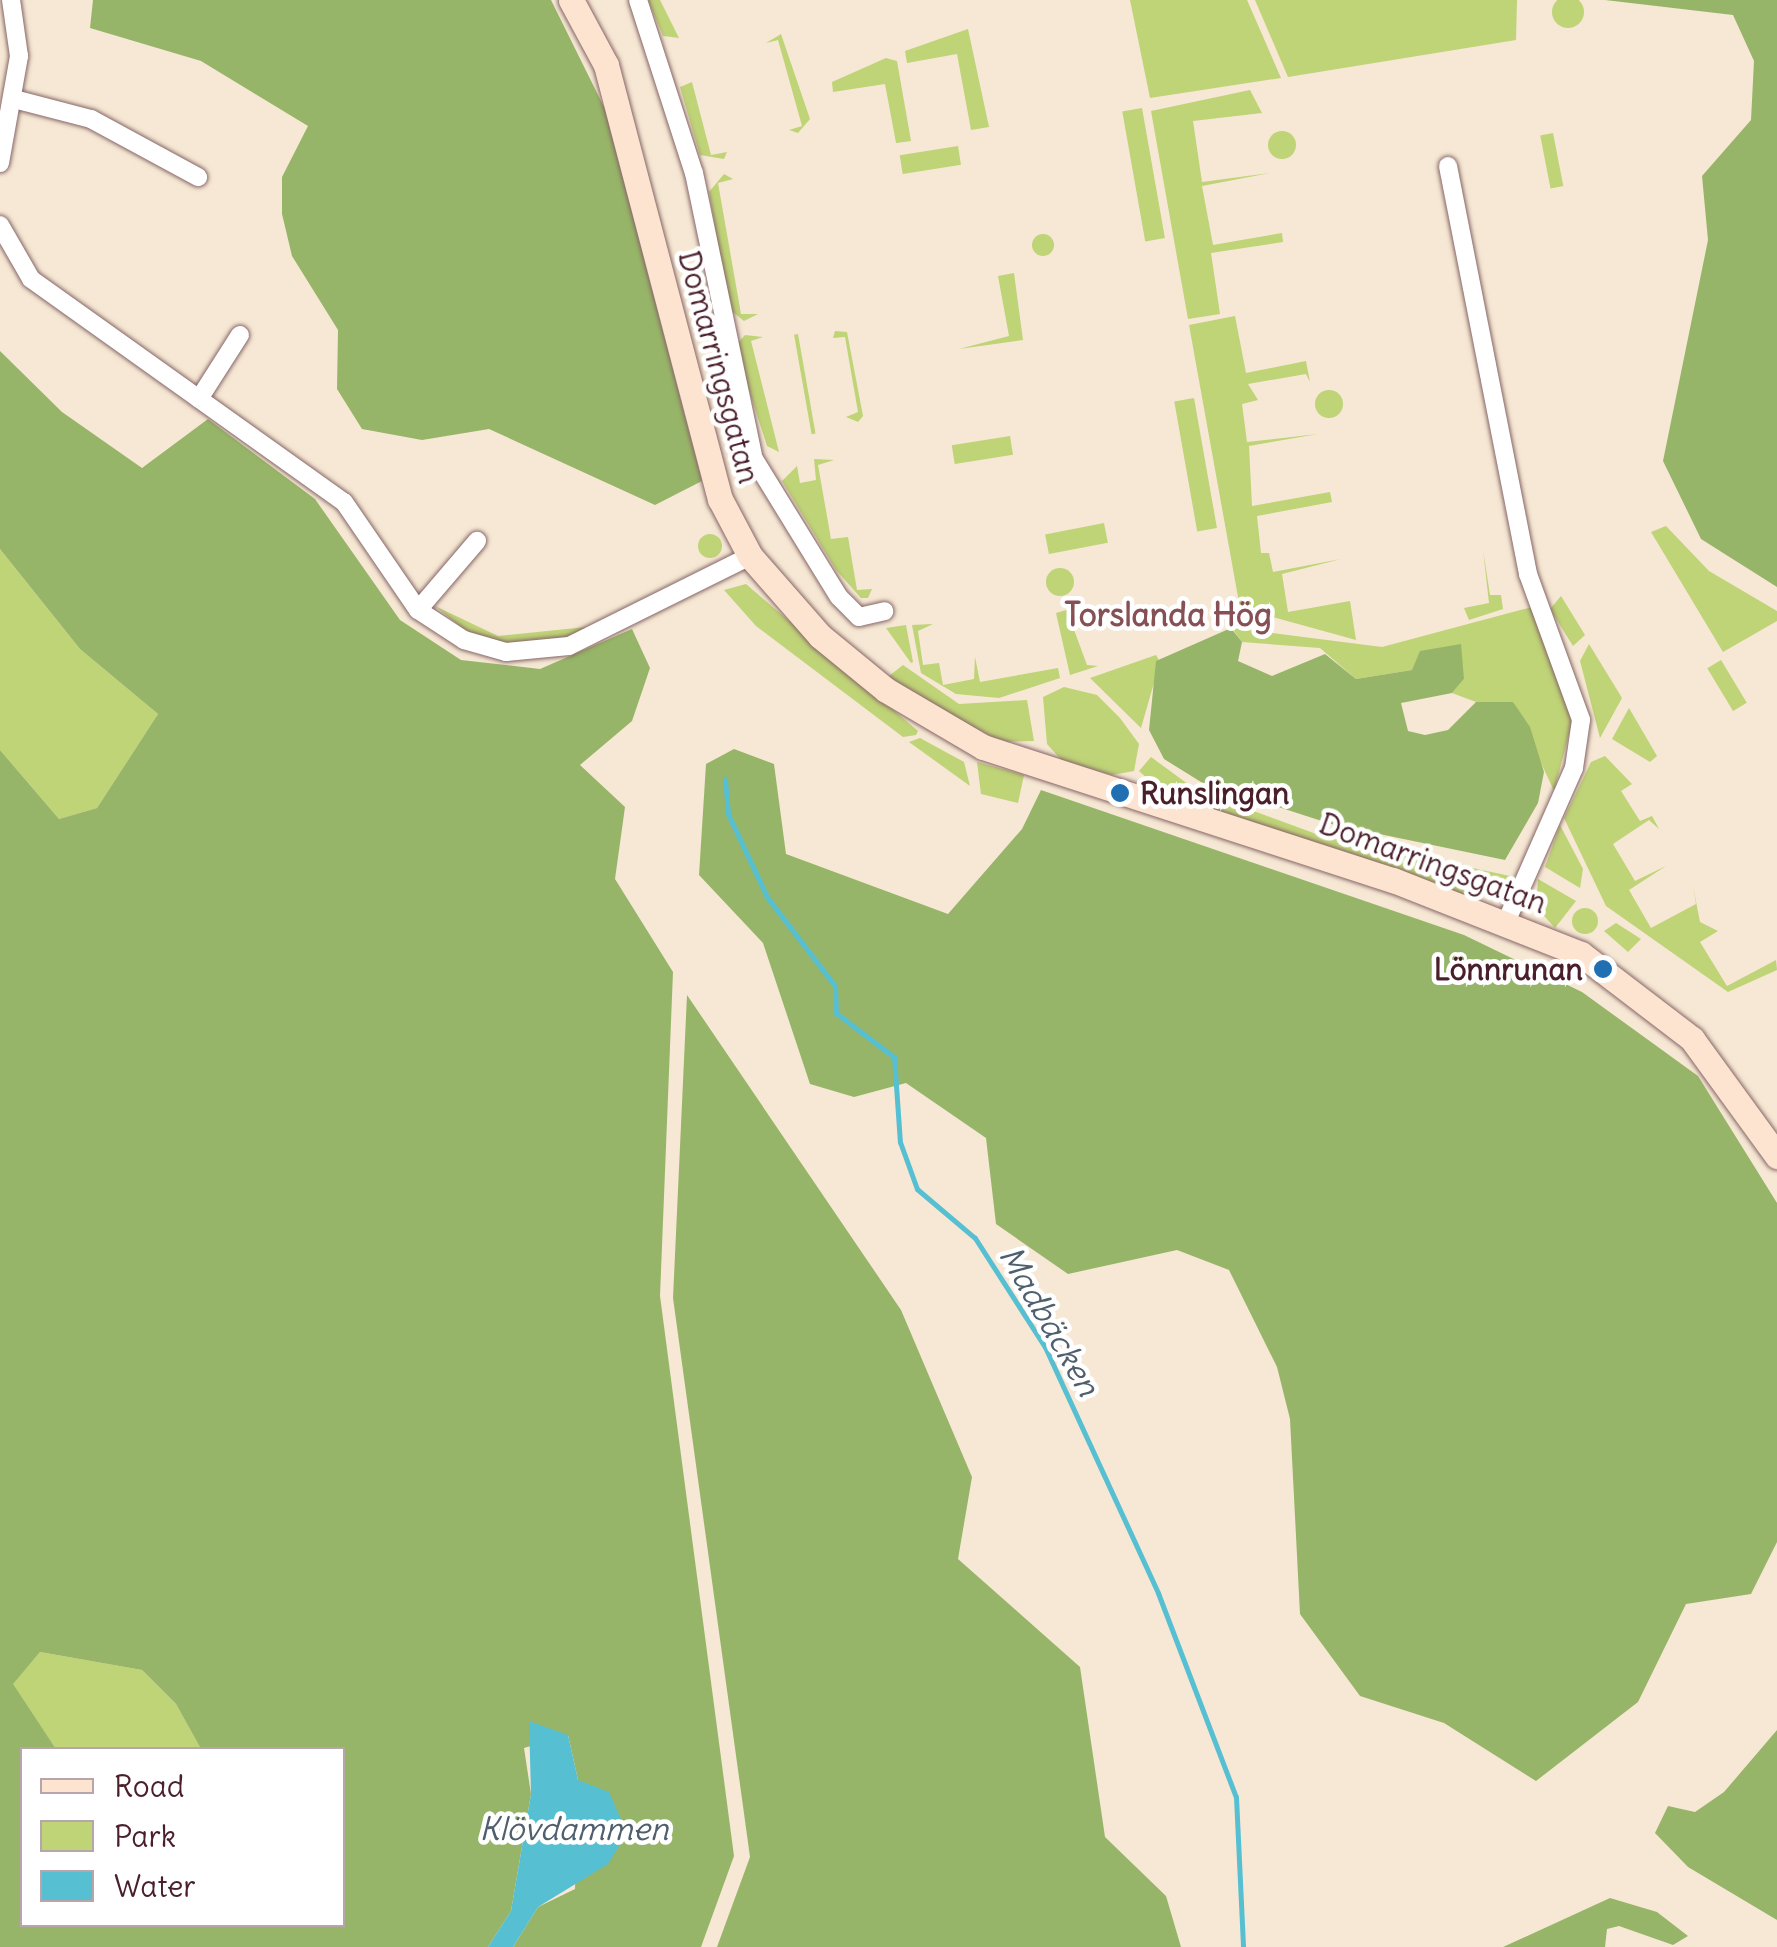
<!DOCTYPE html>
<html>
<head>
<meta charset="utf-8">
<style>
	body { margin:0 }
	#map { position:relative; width:1777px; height:1947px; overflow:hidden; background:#f6e8d4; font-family:Delius,sans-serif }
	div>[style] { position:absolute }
	.green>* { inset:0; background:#bfd377; transform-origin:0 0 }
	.round { border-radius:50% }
	.forest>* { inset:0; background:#97b568 }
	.water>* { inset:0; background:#56bfd2 }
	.stream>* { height:5px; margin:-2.5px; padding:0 2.5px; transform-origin:2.5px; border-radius:2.5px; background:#56bfd2 }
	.roads { filter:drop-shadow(0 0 2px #866566) drop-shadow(0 0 2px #866566) }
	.street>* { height:18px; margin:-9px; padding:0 9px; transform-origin:9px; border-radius:9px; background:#fff }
	.secondary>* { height:25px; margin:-12.5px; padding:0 12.5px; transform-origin:12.5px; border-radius:12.5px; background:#fde4d1 }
	.dots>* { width:28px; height:28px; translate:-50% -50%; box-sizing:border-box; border:5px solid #fff; border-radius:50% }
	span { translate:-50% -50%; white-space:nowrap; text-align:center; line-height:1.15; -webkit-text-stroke:9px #fff; paint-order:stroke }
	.street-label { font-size:30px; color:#4a1f2b }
	.poi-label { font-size:30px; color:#4a1f2b; font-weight:700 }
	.left { translate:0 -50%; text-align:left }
	.right { translate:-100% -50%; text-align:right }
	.neighbourhood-label { font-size:32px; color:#865054; font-weight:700 }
	.water-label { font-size:32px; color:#4f5f6e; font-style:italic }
	.legend { position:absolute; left:20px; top:1747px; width:325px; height:180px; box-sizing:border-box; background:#fff; border:2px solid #b7a5aa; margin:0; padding:12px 18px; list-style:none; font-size:30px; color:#4a1f2b }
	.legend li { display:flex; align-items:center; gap:20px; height:50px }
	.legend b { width:50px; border:2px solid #b7a5aa }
</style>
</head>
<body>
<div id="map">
	<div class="green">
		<i class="round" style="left:1552px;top:-4px;width:32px;height:32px"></i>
		<i style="clip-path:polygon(648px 0,660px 0,679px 38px,663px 36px)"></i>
		<i style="clip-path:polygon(1130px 0,1247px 0,1281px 78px,1150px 98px)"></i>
		<i style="clip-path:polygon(1255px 0,1517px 0,1516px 40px,1288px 77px)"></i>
		<i style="clip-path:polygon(968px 29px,989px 127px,971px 130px,957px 54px,907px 63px,905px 51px)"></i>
		<i style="clip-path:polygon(781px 34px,810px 119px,798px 133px,789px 130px,802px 126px,778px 40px,766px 43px)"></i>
		<i style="clip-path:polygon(886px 58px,897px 61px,911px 141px,896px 143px,885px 84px,833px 92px,832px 82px)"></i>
		<i style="clip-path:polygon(692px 82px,711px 155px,727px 152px,724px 159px,700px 155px,680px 87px)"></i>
		<i style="clip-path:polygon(1250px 90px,1262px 113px,1193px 121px,1202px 182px,1270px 173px,1202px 186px,1213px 245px,1282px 233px,1283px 242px,1211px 253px,1220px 314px,1188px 319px,1151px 111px)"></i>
		<i style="left:1142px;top:108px;width:132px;height:20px;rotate:80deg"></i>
		<i class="round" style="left:1268px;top:131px;width:28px;height:28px"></i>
		<i style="left:1553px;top:133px;width:54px;height:13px;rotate:79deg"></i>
		<i style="left:958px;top:146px;width:19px;height:59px;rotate:81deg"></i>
		<i style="clip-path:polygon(724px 174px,733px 179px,718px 183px,741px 314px,758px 314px,744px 321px,729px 309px,709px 192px)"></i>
		<i class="round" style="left:1032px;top:234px;width:22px;height:22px"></i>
		<i style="clip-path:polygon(1014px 273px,1023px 340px,959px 349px,1009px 336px,998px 276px)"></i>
		<i style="clip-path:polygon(1235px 316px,1246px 373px,1306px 361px,1310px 382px,1306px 374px,1248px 384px,1258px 400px,1242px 404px,1247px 442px,1318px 434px,1249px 446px,1252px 506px,1330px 492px,1332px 502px,1257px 516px,1261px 553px,1269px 553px,1273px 572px,1341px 559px,1282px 574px,1288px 612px,1350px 601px,1356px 640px,1240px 608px,1189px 325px)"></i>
		<i style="clip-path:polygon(835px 331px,847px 332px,863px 416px,858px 422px,846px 417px,858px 412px,845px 337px,833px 338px)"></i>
		<i style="left:798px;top:334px;width:101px;height:4px;rotate:80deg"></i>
		<i style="clip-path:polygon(745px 335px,763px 337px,751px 341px,779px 452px,767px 446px,745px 378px,737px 344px)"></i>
		<i class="round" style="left:1315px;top:390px;width:28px;height:28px"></i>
		<i style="left:1194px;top:398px;width:132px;height:20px;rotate:80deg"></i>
		<i style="left:1010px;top:436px;width:19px;height:59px;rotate:81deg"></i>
		<i style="clip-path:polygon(814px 459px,834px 460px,818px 465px,831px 539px,848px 537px,857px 590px,872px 589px,868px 598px,861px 598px,836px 570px,782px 481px,797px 466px,800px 483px,816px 480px)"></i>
		<i style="left:1104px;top:523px;width:20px;height:60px;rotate:79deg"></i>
		<i style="clip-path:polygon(1666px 526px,1709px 571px,1777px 611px,1777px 621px,1723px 652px,1651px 532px)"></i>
		<i class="round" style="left:698px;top:534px;width:24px;height:24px"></i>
		<i style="clip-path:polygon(0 549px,80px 649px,158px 714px,97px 808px,59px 819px,0 750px)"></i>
		<i style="clip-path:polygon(1483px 550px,1490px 595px,1501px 595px,1503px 609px,1469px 620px,1464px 608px,1489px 603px)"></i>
		<i class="round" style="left:1046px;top:568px;width:28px;height:28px"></i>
		<i style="clip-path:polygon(746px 584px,918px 731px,916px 735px,903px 737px,756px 626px,724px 590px)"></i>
		<i style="clip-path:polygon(1561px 596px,1585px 635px,1573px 646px,1550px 609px)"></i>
		<i style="clip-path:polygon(435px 606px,498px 636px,586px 627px,571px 639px,516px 645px,472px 636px)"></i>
		<i style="clip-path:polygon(1080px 606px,1070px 619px,1087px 665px,1098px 666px,1070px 675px,1056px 613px)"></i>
		<i style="clip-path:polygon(1532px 607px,1573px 719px,1554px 791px,1513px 702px,1476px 702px,1452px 693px,1464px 679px,1412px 670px,1356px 679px,1320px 648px,1242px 642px,1232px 628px,1382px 647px)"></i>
		<i style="clip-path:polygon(933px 624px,918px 631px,923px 665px,939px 663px,943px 685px,974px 679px,975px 657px,980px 682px,1058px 668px,1060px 678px,999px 698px,956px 694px,921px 673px,912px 625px)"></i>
		<i style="clip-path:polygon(906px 625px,913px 662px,911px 663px,886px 628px)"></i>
		<i style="clip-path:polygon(1589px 644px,1622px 698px,1600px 738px,1580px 661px)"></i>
		<i style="clip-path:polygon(1156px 655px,1160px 662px,1141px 728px,1090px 678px)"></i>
		<i style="left:1721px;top:660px;width:50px;height:16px;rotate:59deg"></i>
		<i style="clip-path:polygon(903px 665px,959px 704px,1027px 700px,1034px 741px,1002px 742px,920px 699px,889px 676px)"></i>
		<i style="clip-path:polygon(1064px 687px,1097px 695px,1120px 718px,1139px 744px,1134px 771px,1112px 775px,1063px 762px,1047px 744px,1043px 697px)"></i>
		<i style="clip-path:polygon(1629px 708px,1657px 756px,1650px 762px,1612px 739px)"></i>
		<i style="clip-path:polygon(920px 738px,964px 762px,970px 786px,909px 742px)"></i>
		<i style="clip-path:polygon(1605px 756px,1632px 784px,1621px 791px,1640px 821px,1652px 816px,1659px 829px,1649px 820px,1613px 844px,1635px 881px,1666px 866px,1629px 890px,1651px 928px,1696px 904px,1693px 886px,1700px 922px,1718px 931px,1700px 942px,1727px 986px,1776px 960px,1777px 970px,1728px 992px,1606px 906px,1564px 818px,1591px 762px)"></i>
		<i style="clip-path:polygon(1151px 757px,1196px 790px,1319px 835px,1510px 876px,1491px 895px,1466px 898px,1219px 815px,1148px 779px,1139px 771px)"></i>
		<i style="clip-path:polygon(977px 762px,1024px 775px,1018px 803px,981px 794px)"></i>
		<i style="clip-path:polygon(1560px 825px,1583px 869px,1580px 888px,1545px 867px)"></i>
		<i style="clip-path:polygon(1538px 879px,1576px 901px,1555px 928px,1536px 907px)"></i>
		<i class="round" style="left:1572px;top:908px;width:26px;height:26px"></i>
		<i style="clip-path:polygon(1616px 923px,1641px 939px,1628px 952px,1604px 931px)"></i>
		<i style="clip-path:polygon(40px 1652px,142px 1670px,176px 1704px,201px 1749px,56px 1749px,12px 1684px)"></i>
	</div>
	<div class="forest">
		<i style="clip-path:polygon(93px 0,551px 0,605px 109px,702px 481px,655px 505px,489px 429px,422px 440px,362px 429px,337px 389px,338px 330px,292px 256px,282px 214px,282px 177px,308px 126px,201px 61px,90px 28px)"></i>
		<i style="clip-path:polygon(1605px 0,1777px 0,1777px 587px,1701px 539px,1663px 461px,1708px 240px,1702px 176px,1751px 120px,1754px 61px,1733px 15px)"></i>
		<i style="clip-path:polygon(evenodd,0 351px,62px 412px,142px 468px,208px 419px,315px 499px,400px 620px,461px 660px,540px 669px,632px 629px,650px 668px,632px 721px,580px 765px,625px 807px,615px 879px,673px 972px,660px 1296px,734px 1856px,701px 1947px,513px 1947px,538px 1907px,575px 1889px,578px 1780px,568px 1735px,524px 1748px,531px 1794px,511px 1911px,488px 1947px,0 1947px,0 750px,59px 819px,97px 808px,158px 714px,80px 649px,0 549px,0 351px,40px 1652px,142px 1670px,176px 1704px,201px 1749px,342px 1750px,342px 1924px,22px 1924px,22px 1750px,56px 1749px,13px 1684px,40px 1652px)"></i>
		<i style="clip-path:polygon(1231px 628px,1242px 642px,1238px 661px,1272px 676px,1325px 654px,1356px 679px,1412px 670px,1420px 651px,1461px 644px,1464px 679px,1452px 693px,1401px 703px,1408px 731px,1425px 735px,1448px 730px,1476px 702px,1513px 702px,1530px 727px,1544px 772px,1538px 803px,1505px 860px,1331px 824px,1201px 782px,1164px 759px,1149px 730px,1156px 661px)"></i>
		<i style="clip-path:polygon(734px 749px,774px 764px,786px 854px,948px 914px,1022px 829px,1041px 790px,1464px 935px,1582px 992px,1698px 1076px,1777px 1203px,1777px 1542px,1751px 1594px,1686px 1604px,1638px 1702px,1536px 1781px,1444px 1723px,1360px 1696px,1300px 1614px,1290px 1419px,1277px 1367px,1229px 1270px,1177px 1250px,1068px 1274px,996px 1224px,986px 1138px,906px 1083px,854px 1097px,810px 1084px,763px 943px,699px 875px,706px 764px)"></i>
		<i style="clip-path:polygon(687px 995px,901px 1310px,972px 1477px,958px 1559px,1080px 1667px,1105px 1837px,1166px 1896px,1181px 1947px,717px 1947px,750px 1857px,673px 1298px)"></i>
		<i style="clip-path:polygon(1777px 1730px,1777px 1920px,1688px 1867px,1655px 1833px,1668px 1806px,1695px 1812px,1724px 1792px)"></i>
		<i style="clip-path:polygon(1610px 1898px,1657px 1912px,1688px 1936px,1673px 1945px,1619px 1926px,1607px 1929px,1605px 1947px,1503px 1947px)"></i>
	</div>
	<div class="water">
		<i style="clip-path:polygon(529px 1721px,568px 1735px,578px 1780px,609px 1792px,627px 1833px,608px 1864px,538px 1907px,513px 1947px,488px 1947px,511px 1911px,531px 1794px)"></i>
	</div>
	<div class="stream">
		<i style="left:725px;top:779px;width:35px;rotate:85deg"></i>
		<i style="left:728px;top:814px;width:92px;rotate:64.8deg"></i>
		<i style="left:767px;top:897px;width:112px;rotate:52.6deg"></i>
		<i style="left:835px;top:986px;width:27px;rotate:88deg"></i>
		<i style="left:836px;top:1013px;width:73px;rotate:37.2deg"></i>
		<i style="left:894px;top:1057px;width:85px;rotate:86deg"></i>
		<i style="left:900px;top:1142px;width:50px;rotate:70.1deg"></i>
		<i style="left:917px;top:1189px;width:76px;rotate:40.2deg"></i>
		<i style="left:975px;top:1238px;width:130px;rotate:57.3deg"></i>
		<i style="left:1045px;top:1347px;width:271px;rotate:65.3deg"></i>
		<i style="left:1158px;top:1593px;width:218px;rotate:69.1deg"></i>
		<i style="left:1236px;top:1797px;width:150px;rotate:87.3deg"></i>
	</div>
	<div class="roads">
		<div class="street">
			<i style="left:638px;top:0;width:182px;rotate:72.1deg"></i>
			<i style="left:694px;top:173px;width:292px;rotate:78.2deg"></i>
			<i style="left:754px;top:459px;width:162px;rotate:58.4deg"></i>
			<i style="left:839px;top:597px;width:28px;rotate:45deg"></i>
			<i style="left:859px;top:617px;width:26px;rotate:-13deg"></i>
			<i style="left:14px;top:99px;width:80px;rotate:14.6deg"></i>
			<i style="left:91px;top:119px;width:122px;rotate:28.5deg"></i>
			<i style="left:0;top:163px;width:109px;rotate:-79.9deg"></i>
			<i style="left:19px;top:56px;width:57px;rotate:-98.1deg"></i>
			<i style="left:1448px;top:166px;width:416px;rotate:78.9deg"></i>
			<i style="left:1528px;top:574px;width:155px;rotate:70deg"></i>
			<i style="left:1581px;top:720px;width:49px;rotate:98.3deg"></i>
			<i style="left:1574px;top:768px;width:168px;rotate:113.8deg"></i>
			<i style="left:0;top:225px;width:62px;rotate:60.1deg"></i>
			<i style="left:31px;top:279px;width:384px;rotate:35.5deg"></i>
			<i style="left:344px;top:502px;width:131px;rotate:55.6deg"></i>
			<i style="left:418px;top:610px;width:55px;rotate:33.1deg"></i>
			<i style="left:464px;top:640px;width:44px;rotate:15.9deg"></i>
			<i style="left:506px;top:652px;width:63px;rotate:-5.4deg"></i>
			<i style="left:569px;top:646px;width:202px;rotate:-26.4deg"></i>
			<i style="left:199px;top:399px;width:76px;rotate:-57.4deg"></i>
			<i style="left:418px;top:610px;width:91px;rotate:-49.5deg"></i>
		</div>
		<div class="secondary">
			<i style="left:571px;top:0;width:74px;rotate:61.7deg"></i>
			<i style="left:606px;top:65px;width:449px;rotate:75.3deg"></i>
			<i style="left:720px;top:499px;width:64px;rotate:62.2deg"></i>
			<i style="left:750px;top:556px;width:106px;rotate:48.8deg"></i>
			<i style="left:820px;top:636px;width:85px;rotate:39.3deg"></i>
			<i style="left:886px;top:690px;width:113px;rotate:30.4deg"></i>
			<i style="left:983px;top:747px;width:431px;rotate:18deg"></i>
			<i style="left:1393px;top:880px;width:202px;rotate:21.5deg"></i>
			<i style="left:1581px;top:954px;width:140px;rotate:37.4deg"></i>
			<i style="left:1692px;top:1039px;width:145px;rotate:54deg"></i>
		</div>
	</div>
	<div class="dots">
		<i style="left:1120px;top:793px;background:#1f6fb2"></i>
		<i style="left:1603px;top:969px;background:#1f6fb2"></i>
	</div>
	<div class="street-label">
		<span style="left:719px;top:367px;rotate:75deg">Domarringsgatan</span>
		<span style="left:1433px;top:863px;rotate:20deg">Domarringsgatan</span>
	</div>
	<div class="poi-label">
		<span class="left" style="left:1140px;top:793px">Runslingan</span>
		<span class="right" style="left:1583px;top:969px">Lönnrunan</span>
	</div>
	<div class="neighbourhood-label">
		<span style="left:1168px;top:615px">Torslanda Hög</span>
	</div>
	<div class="water-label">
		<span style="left:1049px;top:1321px;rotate:60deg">Madbäcken</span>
		<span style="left:574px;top:1829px">Klövdammen</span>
	</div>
	<ul class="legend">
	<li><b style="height:12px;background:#fde4d1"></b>Road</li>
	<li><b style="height:28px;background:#bfd377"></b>Park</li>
	<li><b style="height:28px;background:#56bfd2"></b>Water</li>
	</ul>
</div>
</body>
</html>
